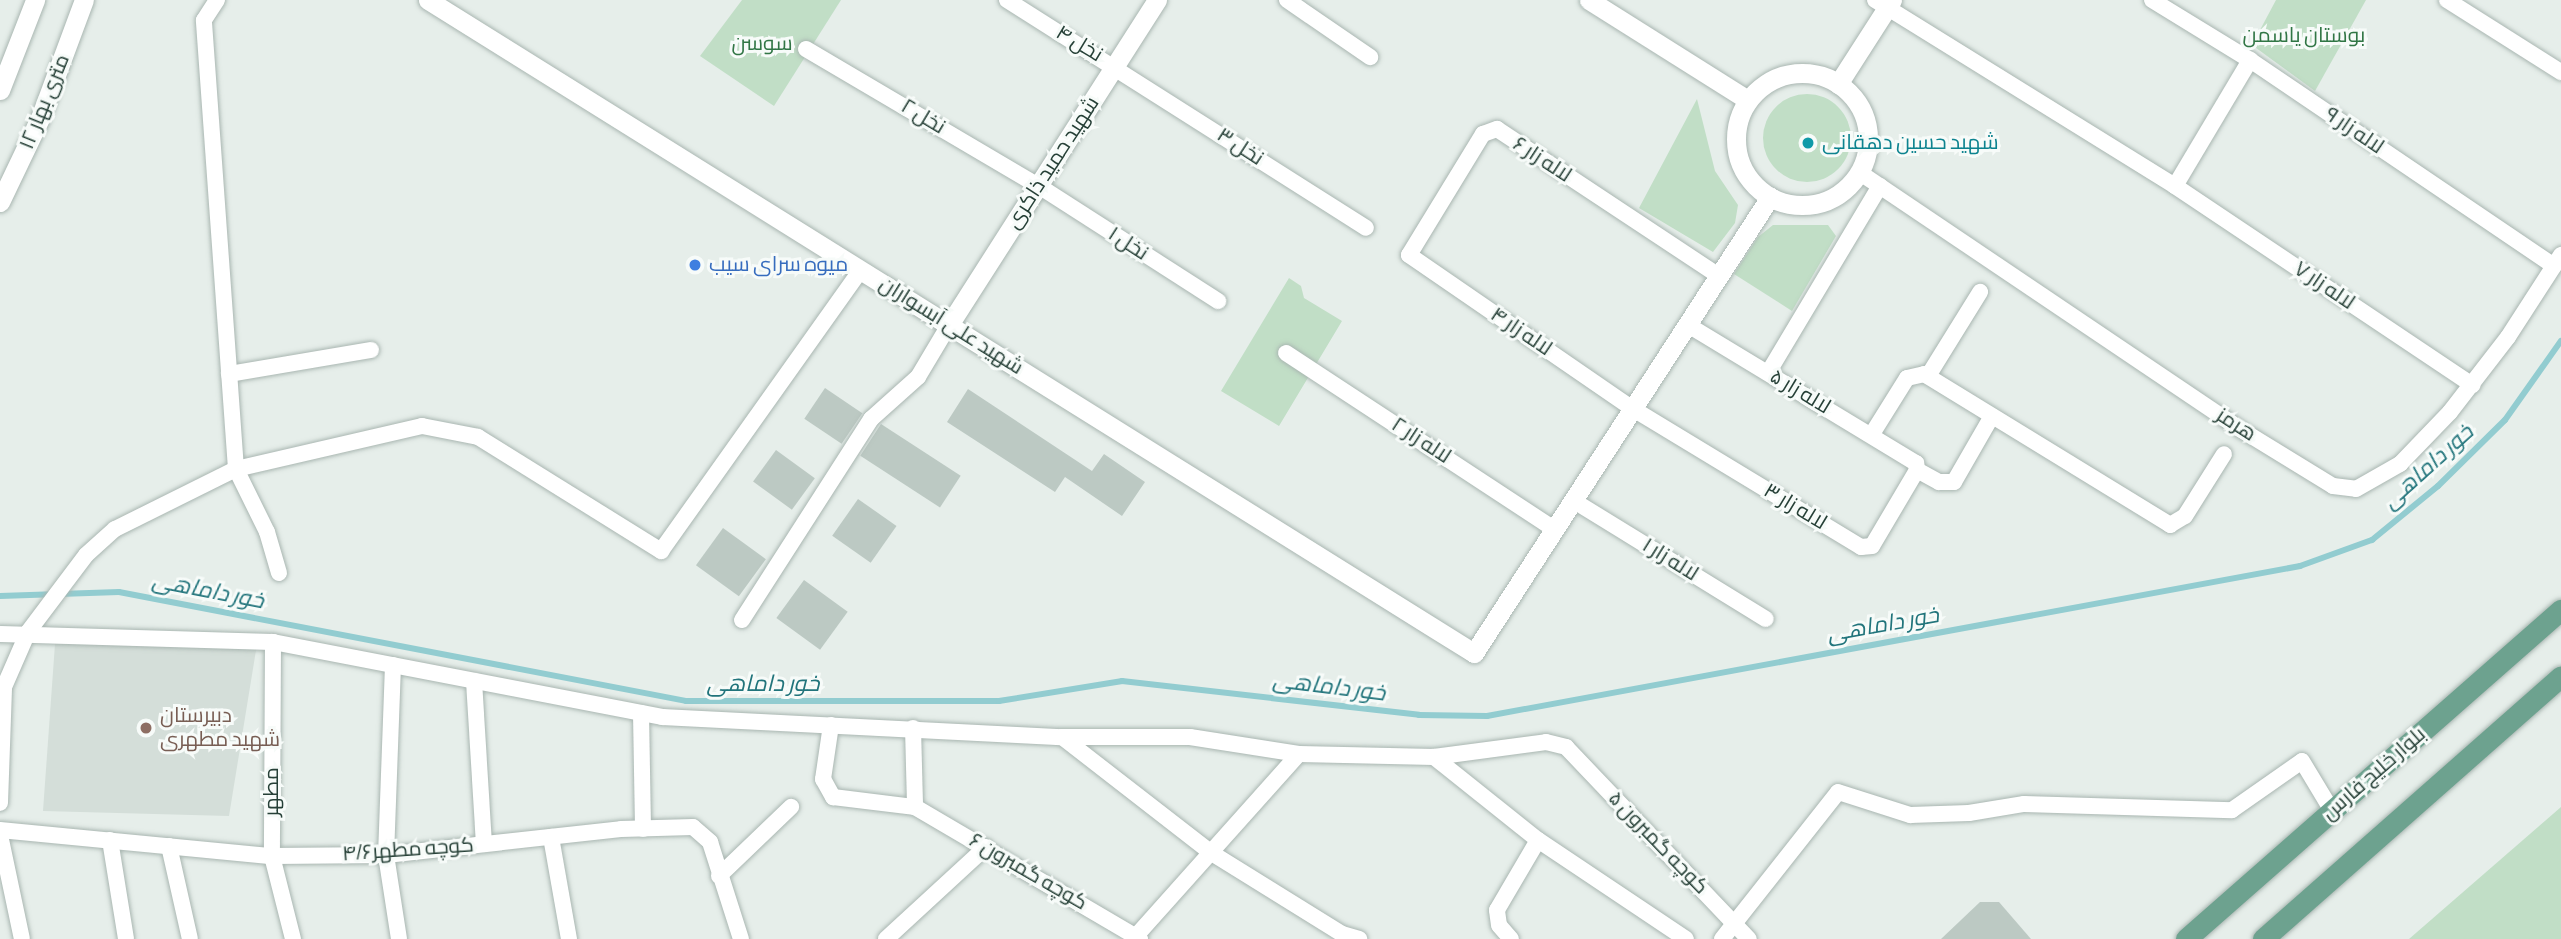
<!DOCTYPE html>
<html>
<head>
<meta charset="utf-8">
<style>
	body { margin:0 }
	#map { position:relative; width:2561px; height:939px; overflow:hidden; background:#e6eeea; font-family:"Sofia Sans Condensed",Cairo,sans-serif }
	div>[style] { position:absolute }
	.built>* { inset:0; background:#d4ded9 }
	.green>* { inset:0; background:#c1dec6 }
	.round { border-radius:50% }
	.stream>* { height:6px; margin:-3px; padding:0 3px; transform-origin:3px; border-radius:3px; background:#92ccd0 }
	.building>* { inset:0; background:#bcc9c3; transform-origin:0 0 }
	.roads { filter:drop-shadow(0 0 2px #a9b6b1) drop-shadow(0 0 2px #a9b6b1) }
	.minor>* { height:16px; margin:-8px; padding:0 8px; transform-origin:8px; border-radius:8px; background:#fff }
	.tertiary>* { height:19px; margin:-9.5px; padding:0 9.5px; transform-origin:9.5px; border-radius:9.5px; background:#fff }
	.tertiary>.ring { margin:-9.5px; padding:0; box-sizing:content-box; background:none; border:19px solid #fff; border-radius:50% }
	.primary>* { height:21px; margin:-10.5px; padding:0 10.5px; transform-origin:10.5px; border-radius:10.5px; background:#6da28f }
	.dots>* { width:19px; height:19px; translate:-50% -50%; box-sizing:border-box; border:4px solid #f7fbf9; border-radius:50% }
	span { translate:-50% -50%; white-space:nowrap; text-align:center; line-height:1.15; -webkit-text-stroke:6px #f7fbf9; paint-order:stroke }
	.park-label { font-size:21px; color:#317645 }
	.street-label { font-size:21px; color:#264037 }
	.culture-label { font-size:21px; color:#0d838f }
	.left { translate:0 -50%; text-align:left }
	.shop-label { font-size:21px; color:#366cbe }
	.education-label { font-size:21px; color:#785e54 }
	.water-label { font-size:23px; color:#21747b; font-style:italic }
</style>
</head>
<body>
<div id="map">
	<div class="built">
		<i style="clip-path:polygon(55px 644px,257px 644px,229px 816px,43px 811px)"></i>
	</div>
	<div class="green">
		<i style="clip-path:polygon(742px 0,841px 0,774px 106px,700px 56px)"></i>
		<i style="clip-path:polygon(2276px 0,2366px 0,2315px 91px,2252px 45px)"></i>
		<i class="round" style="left:1763px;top:94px;width:88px;height:88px"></i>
		<i style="clip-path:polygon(1697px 99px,1715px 171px,1738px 205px,1735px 223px,1713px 252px,1639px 208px)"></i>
		<i style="clip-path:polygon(1773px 225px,1828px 225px,1836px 236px,1792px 311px,1734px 274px,1758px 237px)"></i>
		<i style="clip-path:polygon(1289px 278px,1301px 286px,1304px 298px,1342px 321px,1279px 426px,1221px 391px)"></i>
		<i style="clip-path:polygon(2561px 807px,2561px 939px,2409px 939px)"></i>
	</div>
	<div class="stream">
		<i style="left:0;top:596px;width:119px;rotate:-1.9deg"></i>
		<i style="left:119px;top:592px;width:577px;rotate:10.88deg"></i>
		<i style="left:686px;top:701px;width:313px"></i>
		<i style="left:999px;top:701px;width:125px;rotate:-9.2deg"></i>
		<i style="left:1122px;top:681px;width:299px;rotate:6.5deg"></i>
		<i style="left:1419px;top:715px;width:68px;rotate:0.8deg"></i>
		<i style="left:1487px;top:716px;width:827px;rotate:-10.45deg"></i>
		<i style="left:2300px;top:566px;width:77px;rotate:-19.9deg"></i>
		<i style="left:2372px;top:540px;width:85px;rotate:-39.3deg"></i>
		<i style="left:2438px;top:486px;width:94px;rotate:-44.6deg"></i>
		<i style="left:2505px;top:420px;width:97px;rotate:-54.7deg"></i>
	</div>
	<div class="building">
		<i style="left:825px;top:388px;width:45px;height:37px;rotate:34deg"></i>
		<i style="clip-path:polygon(968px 389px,1092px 471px,1104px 454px,1145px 482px,1122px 516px,1065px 477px,1055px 492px,947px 422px)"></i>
		<i style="left:881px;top:424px;width:95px;height:38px;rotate:33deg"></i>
		<i style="left:776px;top:450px;width:48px;height:39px;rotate:36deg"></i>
		<i style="left:858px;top:499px;width:47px;height:45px;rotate:35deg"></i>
		<i style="left:723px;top:528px;width:53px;height:46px;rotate:36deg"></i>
		<i style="left:804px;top:580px;width:54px;height:47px;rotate:36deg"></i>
		<i style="clip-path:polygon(1980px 902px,1999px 902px,2031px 939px,1941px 939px)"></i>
	</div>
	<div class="roads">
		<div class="minor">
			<i style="left:1007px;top:0;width:425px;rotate:32.4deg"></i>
			<i style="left:1287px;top:0;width:101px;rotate:34.5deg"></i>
			<i style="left:1875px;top:0;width:353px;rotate:31.8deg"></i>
			<i style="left:2175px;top:186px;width:358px;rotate:33.8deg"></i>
			<i style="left:2152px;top:0;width:115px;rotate:31.5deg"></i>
			<i style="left:2250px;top:60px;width:367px;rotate:34.1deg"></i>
			<i style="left:2447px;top:0;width:135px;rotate:32.3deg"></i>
			<i style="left:806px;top:49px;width:270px;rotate:30.5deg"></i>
			<i style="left:1039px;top:186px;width:213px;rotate:32.7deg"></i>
			<i style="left:1859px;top:172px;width:460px;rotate:34deg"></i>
			<i style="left:2240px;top:429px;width:109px;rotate:31.5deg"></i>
			<i style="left:2333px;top:486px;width:23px;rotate:7deg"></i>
			<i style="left:2356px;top:489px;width:51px;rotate:-29.6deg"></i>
			<i style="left:2400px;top:464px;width:72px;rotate:-46.1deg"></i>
			<i style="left:2450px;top:412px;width:95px;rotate:-52.3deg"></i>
			<i style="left:2508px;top:337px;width:98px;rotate:-57.1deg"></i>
			<i style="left:2175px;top:186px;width:147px;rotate:-59.2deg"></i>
			<i style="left:1688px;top:325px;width:267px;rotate:31.2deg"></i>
			<i style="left:1916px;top:463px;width:7px;rotate:82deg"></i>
			<i style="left:1917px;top:470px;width:88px;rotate:120.6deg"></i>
			<i style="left:1872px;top:546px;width:11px;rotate:175deg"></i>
			<i style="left:1861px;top:547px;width:267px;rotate:-148.8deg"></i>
			<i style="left:1633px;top:409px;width:272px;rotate:-145.5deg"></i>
			<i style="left:1409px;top:255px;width:142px;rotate:-58.6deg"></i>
			<i style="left:1483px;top:134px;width:15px;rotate:-20deg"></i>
			<i style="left:1497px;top:129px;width:266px;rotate:33.5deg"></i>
			<i style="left:1286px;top:353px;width:322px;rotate:33.3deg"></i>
			<i style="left:1768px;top:373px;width:218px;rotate:-59.1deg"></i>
			<i style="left:229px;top:374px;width:144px;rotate:-9.6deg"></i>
			<i style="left:1928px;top:376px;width:99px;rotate:-58.2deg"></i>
			<i style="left:1872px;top:434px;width:66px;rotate:-58deg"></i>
			<i style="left:1907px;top:378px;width:17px;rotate:-13deg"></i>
			<i style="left:1924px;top:374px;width:289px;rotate:31.5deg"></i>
			<i style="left:2170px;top:525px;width:17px;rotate:-31deg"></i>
			<i style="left:2185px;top:516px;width:73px;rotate:-57.8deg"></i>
			<i style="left:1917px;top:470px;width:25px;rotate:29deg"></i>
			<i style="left:1939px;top:482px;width:15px"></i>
			<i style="left:1954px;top:482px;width:76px;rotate:-60.1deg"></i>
			<i style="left:1574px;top:501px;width:225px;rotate:31.6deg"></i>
			<i style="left:279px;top:573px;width:43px;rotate:-106.3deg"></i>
			<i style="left:267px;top:532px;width:70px;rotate:-116.2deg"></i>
			<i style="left:236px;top:469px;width:191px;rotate:-13deg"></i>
			<i style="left:422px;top:426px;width:57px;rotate:11.1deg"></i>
			<i style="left:478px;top:437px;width:216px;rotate:31.9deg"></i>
			<i style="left:661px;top:551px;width:345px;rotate:-54.6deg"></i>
			<i style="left:742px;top:620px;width:239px;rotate:-57.3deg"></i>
			<i style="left:871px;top:419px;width:63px;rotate:-41.8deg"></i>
			<i style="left:918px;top:377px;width:61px;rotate:-59.2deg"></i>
			<i style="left:0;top:634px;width:273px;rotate:1.7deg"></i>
			<i style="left:273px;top:642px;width:396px;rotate:10.9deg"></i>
			<i style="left:662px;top:717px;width:400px;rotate:2.9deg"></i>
			<i style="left:1062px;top:737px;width:128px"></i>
			<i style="left:1190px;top:737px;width:110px;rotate:8.9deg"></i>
			<i style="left:1299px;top:754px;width:135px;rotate:1.3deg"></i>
			<i style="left:1434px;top:757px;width:113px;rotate:-7.6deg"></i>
			<i style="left:1546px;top:742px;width:21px;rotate:14deg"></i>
			<i style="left:1566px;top:747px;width:265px;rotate:46.4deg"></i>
			<i style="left:273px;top:642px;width:214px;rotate:90.3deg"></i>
			<i style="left:272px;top:856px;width:86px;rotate:75.8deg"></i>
			<i style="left:393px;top:665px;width:190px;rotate:92.1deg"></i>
			<i style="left:386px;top:855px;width:85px;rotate:81.2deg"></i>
			<i style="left:474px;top:681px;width:163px;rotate:86.5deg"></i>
			<i style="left:641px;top:713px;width:116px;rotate:89deg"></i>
			<i style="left:831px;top:725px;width:55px;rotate:98.4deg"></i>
			<i style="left:823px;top:779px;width:21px;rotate:61deg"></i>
			<i style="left:833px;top:797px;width:83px;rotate:7deg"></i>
			<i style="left:915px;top:807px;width:261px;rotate:30.4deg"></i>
			<i style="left:913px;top:728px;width:79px;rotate:88.5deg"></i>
			<i style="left:1062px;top:737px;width:187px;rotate:37.8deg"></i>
			<i style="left:1210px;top:852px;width:155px;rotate:31.8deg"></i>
			<i style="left:1342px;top:934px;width:18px;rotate:16deg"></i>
			<i style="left:1434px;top:757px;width:133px;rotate:38.6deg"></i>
			<i style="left:1538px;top:840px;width:178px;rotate:33.8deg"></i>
			<i style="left:0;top:803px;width:116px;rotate:-88deg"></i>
			<i style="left:4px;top:687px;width:60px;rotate:-66.4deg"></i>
			<i style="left:28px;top:632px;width:96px;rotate:-53deg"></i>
			<i style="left:86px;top:555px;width:39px;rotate:-42deg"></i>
			<i style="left:115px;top:529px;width:135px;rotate:-26.4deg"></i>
			<i style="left:236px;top:469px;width:450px;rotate:-94.1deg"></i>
			<i style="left:204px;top:20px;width:24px;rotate:-57deg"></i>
			<i style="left:0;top:830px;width:273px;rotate:5.5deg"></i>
			<i style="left:272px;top:856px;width:114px;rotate:-0.5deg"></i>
			<i style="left:386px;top:855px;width:236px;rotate:-6.3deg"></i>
			<i style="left:621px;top:829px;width:72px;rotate:-1.6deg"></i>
			<i style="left:693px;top:827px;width:23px;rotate:41deg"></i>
			<i style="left:710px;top:842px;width:102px;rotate:72.3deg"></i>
			<i style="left:0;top:835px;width:106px;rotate:78.1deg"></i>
			<i style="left:551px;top:837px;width:104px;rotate:80deg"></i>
			<i style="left:110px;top:840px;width:100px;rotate:80.8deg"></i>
			<i style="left:169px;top:846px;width:95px;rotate:77.3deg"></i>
			<i style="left:719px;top:876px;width:100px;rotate:-43.8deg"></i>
			<i style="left:1136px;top:936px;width:244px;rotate:-48.2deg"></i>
			<i style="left:886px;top:939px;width:136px;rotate:-42.6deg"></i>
			<i style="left:1511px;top:939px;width:18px;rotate:-131deg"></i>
			<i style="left:1499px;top:925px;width:15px;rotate:-98deg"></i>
			<i style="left:1497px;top:910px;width:81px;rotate:-59.6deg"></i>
			<i style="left:1722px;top:939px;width:187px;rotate:-51.7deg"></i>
			<i style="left:1838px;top:792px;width:76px;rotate:17.7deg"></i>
			<i style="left:1910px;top:815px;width:59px;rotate:-1.9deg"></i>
			<i style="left:1969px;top:813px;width:56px;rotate:-9.3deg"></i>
			<i style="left:2024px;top:804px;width:208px;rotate:1.7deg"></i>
			<i style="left:2232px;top:810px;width:85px;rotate:-35deg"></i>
			<i style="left:2302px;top:761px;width:58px;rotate:59deg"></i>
		</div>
		<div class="tertiary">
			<i style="left:428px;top:0;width:1233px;rotate:31.98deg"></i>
			<i style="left:1474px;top:653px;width:544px;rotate:-57.01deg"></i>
			<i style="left:1589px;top:0;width:188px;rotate:32.2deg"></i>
			<i class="ring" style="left:1736px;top:73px;width:113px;height:113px"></i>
			<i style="left:1838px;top:84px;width:100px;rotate:-57.3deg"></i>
			<i style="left:0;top:90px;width:97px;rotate:-68.7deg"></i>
			<i style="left:0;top:202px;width:93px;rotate:-64.5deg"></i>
			<i style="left:40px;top:118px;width:126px;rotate:-69.6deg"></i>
			<i style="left:949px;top:325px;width:386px;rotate:-57.4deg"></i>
		</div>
		<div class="primary">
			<i style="left:2186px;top:939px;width:499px;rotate:-41.3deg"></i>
			<i style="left:2263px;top:939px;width:397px;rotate:-41.4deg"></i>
		</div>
	</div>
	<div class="dots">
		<i style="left:1808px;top:143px;background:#0f9aa8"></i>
		<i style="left:695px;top:265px;background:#3f7fe0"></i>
		<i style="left:146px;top:728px;background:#8d6e63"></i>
	</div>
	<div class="park-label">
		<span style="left:2304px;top:36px">بوستان یاسمن</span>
		<span style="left:762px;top:44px">سوسن</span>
	</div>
	<div class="street-label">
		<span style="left:1079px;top:44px;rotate:31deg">نخل ۴</span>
		<span style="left:45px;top:102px;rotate:-68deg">۱۲ متری بهار</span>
		<span style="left:923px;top:117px;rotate:31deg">نخل ۲</span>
		<span style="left:2354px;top:131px;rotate:34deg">لاله زار ۹</span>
		<span style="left:1240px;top:147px;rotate:33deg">نخل ۳</span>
		<span style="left:1542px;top:160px;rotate:33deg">لاله زار ۶</span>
		<span style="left:1053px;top:163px;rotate:-57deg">شهید حمید ذاکری</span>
		<span style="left:1128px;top:244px;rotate:33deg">نخل ۱</span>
		<span style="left:2324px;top:286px;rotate:34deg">لاله زار ۷</span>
		<span style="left:951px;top:326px;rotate:32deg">شهید علی آبسواران</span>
		<span style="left:1521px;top:332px;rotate:34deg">لاله زار ۴</span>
		<span style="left:1800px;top:392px;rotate:31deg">لاله زار ۵</span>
		<span style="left:2236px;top:425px;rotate:33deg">هرمز</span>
		<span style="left:1421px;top:441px;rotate:33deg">لاله زار ۲</span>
		<span style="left:1795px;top:507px;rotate:31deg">لاله زار ۳</span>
		<span style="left:1670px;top:560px;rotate:32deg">لاله زار ۱</span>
		<span style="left:2374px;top:774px;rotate:-41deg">بلوار خلیج فارس</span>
		<span style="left:272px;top:792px;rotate:-90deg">مطهر</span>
		<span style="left:1658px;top:843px;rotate:46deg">کوچه گمبرون ۵</span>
		<span style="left:408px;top:850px;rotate:-4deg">کوچه مطهر۴/۶</span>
		<span style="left:1028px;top:872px;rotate:30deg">کوچه گمبرون ۶</span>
	</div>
	<div class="culture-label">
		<span class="left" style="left:1822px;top:143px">شهید حسین دهقانی</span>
	</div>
	<div class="shop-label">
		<span class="left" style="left:709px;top:265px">میوه سرای سیب</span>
	</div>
	<div class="education-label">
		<span class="left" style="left:160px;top:728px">دبیرستان<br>شهید مطهری</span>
	</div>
	<div class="water-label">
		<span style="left:2428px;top:467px;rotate:-42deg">خور داماهی</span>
		<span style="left:208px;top:591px;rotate:11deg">خور داماهی</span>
		<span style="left:1883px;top:625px;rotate:-10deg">خور داماهی</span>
		<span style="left:763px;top:684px">خور داماهی</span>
		<span style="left:1329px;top:687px;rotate:7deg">خور داماهی</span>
	</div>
</div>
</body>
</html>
